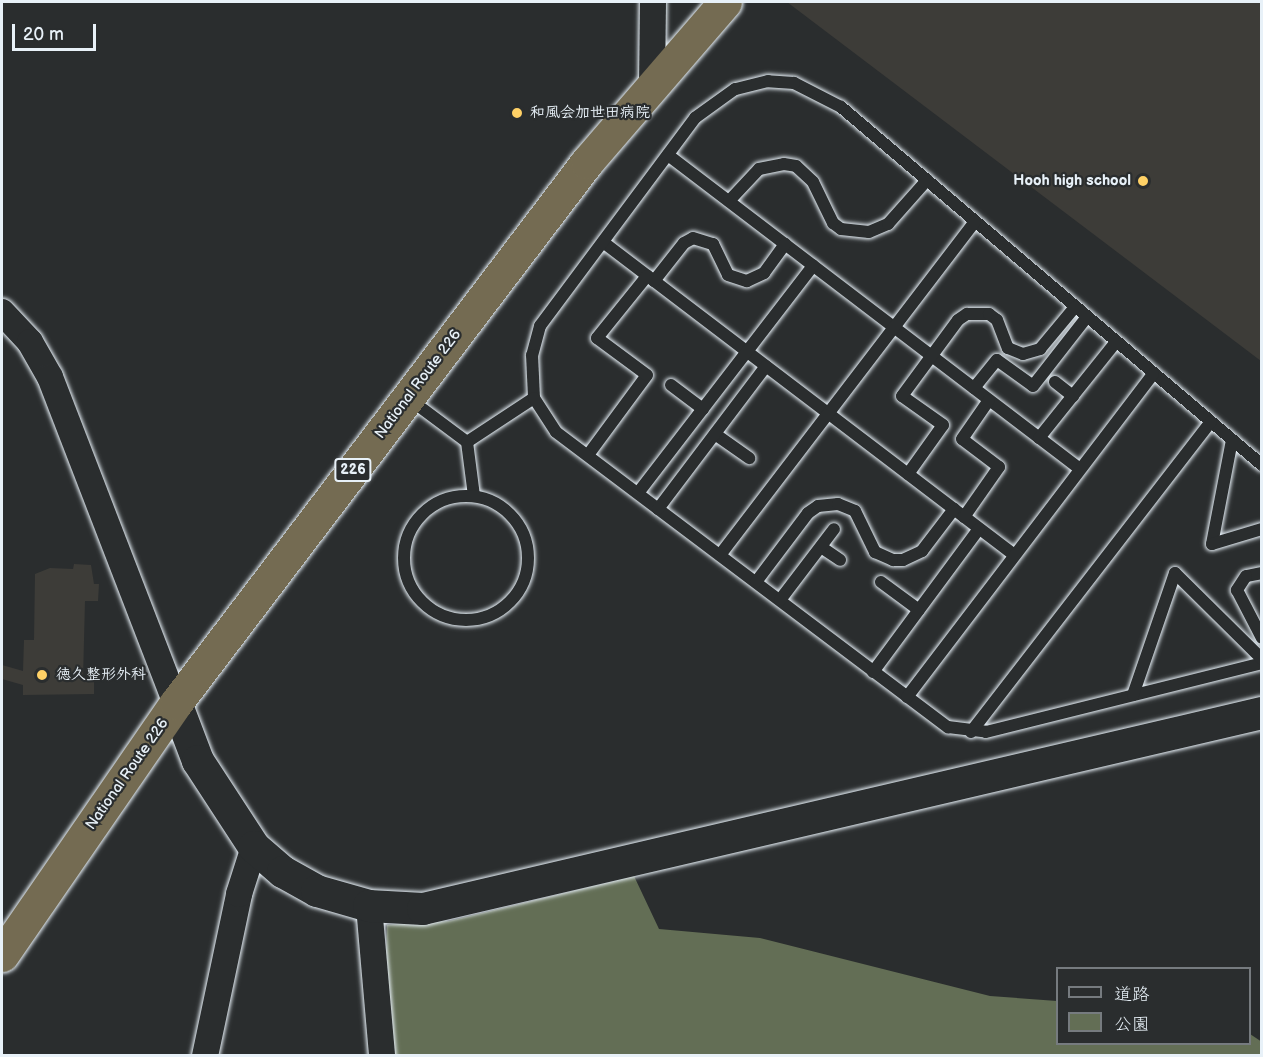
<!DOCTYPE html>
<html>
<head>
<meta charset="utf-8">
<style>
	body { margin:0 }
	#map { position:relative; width:1263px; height:1057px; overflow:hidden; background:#2a2d2e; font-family:"Balsamiq Sans","Klee One",sans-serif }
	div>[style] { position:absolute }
	.built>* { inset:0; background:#3d3c38 }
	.green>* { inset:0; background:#636e55 }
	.roads { filter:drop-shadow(0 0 2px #e8f1f8) drop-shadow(0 0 2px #e8f1f8) }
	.service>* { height:12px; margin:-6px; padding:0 6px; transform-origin:6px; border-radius:6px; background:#2a2d2e }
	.service>.ring { margin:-6px; padding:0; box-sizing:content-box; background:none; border:12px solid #2a2d2e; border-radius:50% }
	.minor>* { height:26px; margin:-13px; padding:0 13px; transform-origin:13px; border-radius:13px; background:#2a2d2e }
	.tertiary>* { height:32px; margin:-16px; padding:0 16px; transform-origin:16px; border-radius:16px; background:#2a2d2e }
	.trunk>* { height:33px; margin:-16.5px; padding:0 16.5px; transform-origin:16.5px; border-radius:16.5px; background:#746b52 }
	.dots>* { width:16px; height:16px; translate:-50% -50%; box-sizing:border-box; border:3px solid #2a2d2e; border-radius:50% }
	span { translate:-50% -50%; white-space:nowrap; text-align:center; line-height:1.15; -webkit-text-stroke:4.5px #2a2d2e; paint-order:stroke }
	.shield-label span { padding:2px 4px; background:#2a2d2e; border:2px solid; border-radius:4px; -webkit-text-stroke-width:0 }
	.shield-label { font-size:14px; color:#e8f1f8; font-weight:700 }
	.poi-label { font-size:15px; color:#e8f1f8; font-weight:700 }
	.left { translate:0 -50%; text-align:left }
	.right { translate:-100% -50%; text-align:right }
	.street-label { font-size:15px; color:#e8f1f8 }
	.frame { position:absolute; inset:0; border:3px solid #e8f1f8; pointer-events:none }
	.legend { position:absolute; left:1056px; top:967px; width:195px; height:78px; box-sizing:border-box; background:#2a2d2e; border:2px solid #767b7f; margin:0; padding:8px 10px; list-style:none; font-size:18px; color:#e8f1f8 }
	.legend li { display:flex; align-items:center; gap:12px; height:30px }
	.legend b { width:30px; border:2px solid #767b7f }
	.scale { position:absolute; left:12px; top:24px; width:84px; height:27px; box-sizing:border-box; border:3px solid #e8f1f8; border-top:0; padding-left:8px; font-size:18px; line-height:21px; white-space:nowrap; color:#e8f1f8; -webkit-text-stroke:4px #2a2d2e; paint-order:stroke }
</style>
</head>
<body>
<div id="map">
	<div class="built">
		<i style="clip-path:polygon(787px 2px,1261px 2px,1261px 361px)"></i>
		<i style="clip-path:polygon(74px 564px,91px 565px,94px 584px,99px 584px,98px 601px,85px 601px,83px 679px,94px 680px,94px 694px,23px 695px,23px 685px,2px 679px,2px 665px,23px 671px,24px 640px,34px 640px,35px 574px,50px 568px,73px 569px)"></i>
	</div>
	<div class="green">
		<i style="clip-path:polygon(634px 876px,659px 929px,760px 938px,990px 996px,1057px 1001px,1058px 1044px,1250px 1044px,1250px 1034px,1262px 1042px,1261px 1056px,383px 1056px,387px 925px,449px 921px)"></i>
	</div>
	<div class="roads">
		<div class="service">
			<i style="left:668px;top:155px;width:518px;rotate:37.31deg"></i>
			<i style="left:729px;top:201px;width:44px;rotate:-46.8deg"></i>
			<i style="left:759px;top:169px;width:25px;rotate:-11deg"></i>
			<i style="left:784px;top:164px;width:12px;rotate:9deg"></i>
			<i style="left:796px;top:166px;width:23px;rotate:43deg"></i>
			<i style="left:813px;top:182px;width:46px;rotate:64deg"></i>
			<i style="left:833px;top:223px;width:10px;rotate:37deg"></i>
			<i style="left:841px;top:229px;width:28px;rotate:6deg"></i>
			<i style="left:869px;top:232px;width:21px;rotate:-23deg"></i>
			<i style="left:888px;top:224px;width:59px;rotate:-48.4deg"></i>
			<i style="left:603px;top:242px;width:515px;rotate:37.27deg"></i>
			<i style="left:654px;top:281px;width:48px;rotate:-51.7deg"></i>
			<i style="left:684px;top:243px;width:10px;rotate:-29deg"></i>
			<i style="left:693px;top:238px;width:21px;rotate:17deg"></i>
			<i style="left:713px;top:244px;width:34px;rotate:64deg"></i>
			<i style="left:728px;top:275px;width:20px;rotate:18deg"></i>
			<i style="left:747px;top:281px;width:19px;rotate:-25deg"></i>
			<i style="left:764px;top:273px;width:36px;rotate:-54deg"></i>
			<i style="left:1055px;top:382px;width:23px;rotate:38deg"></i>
			<i style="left:671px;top:385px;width:40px;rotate:37deg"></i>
			<i style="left:974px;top:388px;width:36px;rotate:-51deg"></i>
			<i style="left:997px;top:360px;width:44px;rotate:35.8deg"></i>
			<i style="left:1033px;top:386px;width:88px;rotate:-52deg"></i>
			<i style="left:408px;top:398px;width:74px;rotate:36.7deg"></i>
			<i style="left:467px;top:442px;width:80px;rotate:-33.3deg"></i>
			<i style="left:715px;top:434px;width:42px;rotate:35.2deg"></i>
			<i style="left:1039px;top:438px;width:123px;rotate:-51.3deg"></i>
			<i style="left:1232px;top:440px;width:106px;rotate:100.9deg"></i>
			<i style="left:1212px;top:544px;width:52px;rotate:-16.7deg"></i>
			<i style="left:467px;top:442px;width:54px;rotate:82.6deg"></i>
			<i style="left:588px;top:455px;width:99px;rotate:-53.6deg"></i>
			<i style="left:647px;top:375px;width:62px;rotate:-143.5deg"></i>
			<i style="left:597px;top:338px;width:80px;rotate:-51.1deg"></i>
			<i style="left:1262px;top:465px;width:553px;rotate:-139.62deg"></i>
			<i style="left:841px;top:107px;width:53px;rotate:-152.9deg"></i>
			<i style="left:794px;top:83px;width:26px;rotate:-176deg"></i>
			<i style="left:768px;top:81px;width:34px;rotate:166deg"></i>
			<i style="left:735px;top:89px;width:49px;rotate:144.1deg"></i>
			<i style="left:695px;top:118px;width:259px;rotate:126.7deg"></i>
			<i style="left:540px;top:326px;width:30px;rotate:105deg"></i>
			<i style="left:532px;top:355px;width:43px;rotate:87.3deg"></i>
			<i style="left:534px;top:398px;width:40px;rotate:57.1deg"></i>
			<i style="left:556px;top:432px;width:491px;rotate:37deg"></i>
			<i style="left:948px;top:727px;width:38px;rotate:7deg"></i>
			<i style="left:986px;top:732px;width:284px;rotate:-14deg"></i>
			<i style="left:908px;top:474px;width:60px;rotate:-54.5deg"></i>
			<i style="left:943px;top:425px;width:50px;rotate:-144.7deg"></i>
			<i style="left:902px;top:396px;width:94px;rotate:-53.6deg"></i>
			<i style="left:958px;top:320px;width:11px;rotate:-34deg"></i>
			<i style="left:967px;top:314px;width:22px"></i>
			<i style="left:989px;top:314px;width:10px;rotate:37deg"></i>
			<i style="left:997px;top:320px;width:30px;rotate:69deg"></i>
			<i style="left:1008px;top:348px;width:16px;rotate:22deg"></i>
			<i style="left:1023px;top:354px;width:18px;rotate:-16deg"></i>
			<i style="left:1040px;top:349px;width:55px;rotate:-50.2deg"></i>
			<i style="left:638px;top:493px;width:287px;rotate:-52.4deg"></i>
			<i class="ring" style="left:404px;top:496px;width:112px;height:112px"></i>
			<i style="left:658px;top:509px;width:179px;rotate:-52.9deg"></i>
			<i style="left:964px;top:517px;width:61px;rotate:-55deg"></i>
			<i style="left:999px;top:467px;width:46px;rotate:-142.9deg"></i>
			<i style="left:962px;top:439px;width:47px;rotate:-55.3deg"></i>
			<i style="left:821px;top:547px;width:23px;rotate:34deg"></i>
			<i style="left:720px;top:555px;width:420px;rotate:-52.6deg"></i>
			<i style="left:1262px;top:573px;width:16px;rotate:169deg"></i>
			<i style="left:1246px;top:576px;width:17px;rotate:123deg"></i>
			<i style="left:1237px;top:590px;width:54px;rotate:62.5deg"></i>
			<i style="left:756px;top:582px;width:86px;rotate:-53deg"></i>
			<i style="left:808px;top:513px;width:12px;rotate:-35deg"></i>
			<i style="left:818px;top:506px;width:20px;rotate:-6deg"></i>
			<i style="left:838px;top:504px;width:18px;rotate:22deg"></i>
			<i style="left:855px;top:511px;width:46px;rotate:64deg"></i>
			<i style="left:875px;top:552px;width:20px;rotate:24deg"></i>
			<i style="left:893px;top:560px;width:10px"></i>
			<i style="left:903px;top:560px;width:21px;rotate:-25deg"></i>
			<i style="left:922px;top:551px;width:53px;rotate:-52.7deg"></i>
			<i style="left:881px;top:582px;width:47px;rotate:36.4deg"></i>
			<i style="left:780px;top:600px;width:89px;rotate:-52.7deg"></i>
			<i style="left:873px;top:672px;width:178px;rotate:-53.5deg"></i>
			<i style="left:1133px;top:695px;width:129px;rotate:-71deg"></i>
			<i style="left:1175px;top:573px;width:122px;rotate:44.7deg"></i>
			<i style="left:907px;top:697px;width:406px;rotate:-52.7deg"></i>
			<i style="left:971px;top:732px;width:392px;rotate:-52.3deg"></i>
		</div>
		<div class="minor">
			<i style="left:652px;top:84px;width:82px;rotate:-89.3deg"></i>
			<i style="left:2px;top:312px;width:41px;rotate:47deg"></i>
			<i style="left:30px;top:342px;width:40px;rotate:60.3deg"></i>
			<i style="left:50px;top:377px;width:350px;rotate:68.9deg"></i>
			<i style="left:369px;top:906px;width:151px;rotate:85deg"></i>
			<i style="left:205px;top:1056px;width:166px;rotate:-78.1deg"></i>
			<i style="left:239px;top:894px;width:49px;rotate:-72.3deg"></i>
		</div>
		<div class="tertiary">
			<i style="left:176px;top:703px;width:62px;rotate:69.2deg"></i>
			<i style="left:198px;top:761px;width:103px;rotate:56.9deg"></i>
			<i style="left:254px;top:847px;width:38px;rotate:41deg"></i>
			<i style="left:283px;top:872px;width:39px;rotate:29deg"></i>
			<i style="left:317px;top:891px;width:54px;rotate:16.1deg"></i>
			<i style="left:369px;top:906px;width:54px;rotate:3.2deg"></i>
			<i style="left:423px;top:909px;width:862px;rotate:-13.15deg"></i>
		</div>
		<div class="trunk">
			<i style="left:2px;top:955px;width:306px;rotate:-55.4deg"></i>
			<i style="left:176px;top:703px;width:679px;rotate:-52.78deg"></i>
			<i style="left:587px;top:162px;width:211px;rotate:-49.2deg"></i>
		</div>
	</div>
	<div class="dots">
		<i style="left:517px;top:113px;background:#ffd166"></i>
		<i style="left:1143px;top:181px;background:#ffd166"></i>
		<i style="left:42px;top:675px;background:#ffd166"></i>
	</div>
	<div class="shield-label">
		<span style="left:353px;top:470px">226</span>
	</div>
	<div class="poi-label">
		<span class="left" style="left:530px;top:113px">和風会加世田病院</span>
		<span class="right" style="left:1131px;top:181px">Hooh high school</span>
		<span class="left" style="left:56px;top:675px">徳久整形外科</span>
	</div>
	<div class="street-label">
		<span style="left:418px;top:384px;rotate:-53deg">National Route 226</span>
		<span style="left:127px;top:774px;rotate:-55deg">National Route 226</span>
	</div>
	<div class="frame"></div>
	<ul class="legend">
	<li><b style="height:8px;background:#2a2d2e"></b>道路</li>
	<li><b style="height:16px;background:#636e55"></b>公園</li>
	</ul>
	<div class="scale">20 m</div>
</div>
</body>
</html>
